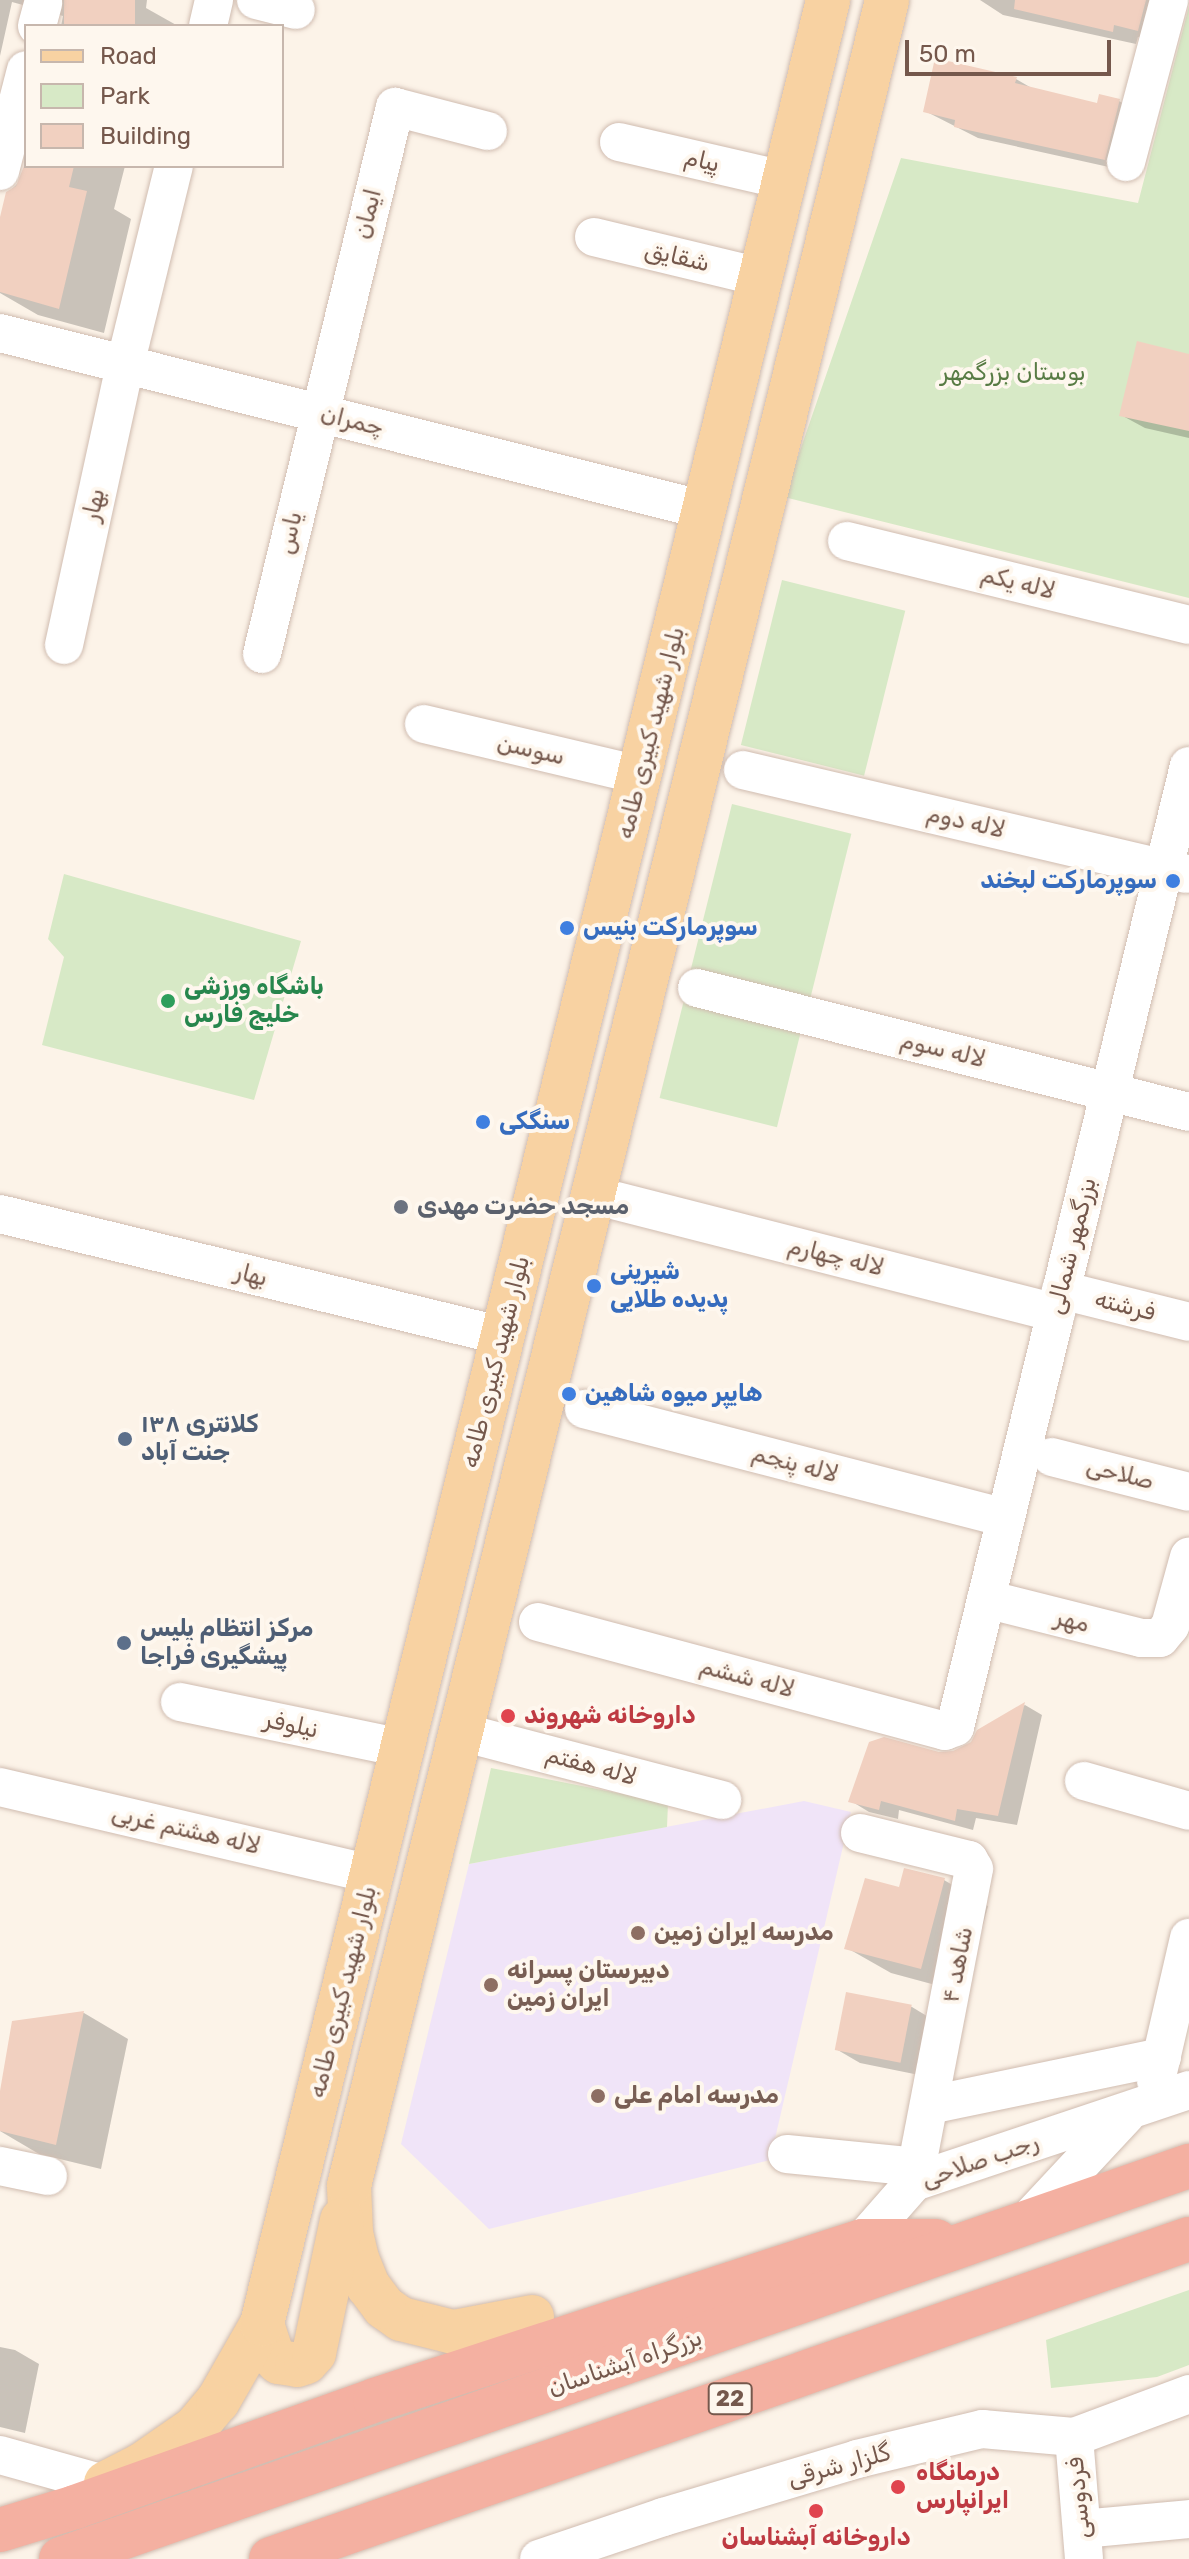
<!DOCTYPE html>
<html>
<head>
<meta charset="utf-8">
<style>
	body { margin:0 }
	#map { position:relative; width:1189px; height:2559px; overflow:hidden; background:#fcf3e8; font-family:Rubik,"Noto Sans Arabic",sans-serif }
	div>[style] { position:absolute }
	.education>* { inset:0; background:#f0e4f8 }
	.green>* { inset:0; background:#d7e9c6; transform-origin:0 0 }
	.shadow>* { inset:0; background:#0003 }
	.building>* { inset:0; background:#f1d0c0; transform-origin:0 0 }
	.roads { filter:drop-shadow(0 0 2px #d0bcb0) drop-shadow(0 0 2px #d0bcb0) }
	.minor>* { height:38px; margin:-19px; padding:0 19px; transform-origin:19px; border-radius:19px; background:#fff }
	.major>* { height:44px; margin:-22px; padding:0 22px; transform-origin:22px; border-radius:22px; background:#f8d2a2 }
	.highway>* { height:44px; margin:-22px; padding:0 22px; transform-origin:22px; border-radius:22px; background:#f4b0a1 }
	.dots>* { width:22px; height:22px; translate:-50% -50%; box-sizing:border-box; border:4px solid #fef7ee; border-radius:50% }
	span { translate:-50% -50%; white-space:nowrap; text-align:center; line-height:1.15; -webkit-text-stroke:8px #fef7ee; paint-order:stroke }
	.shield-label span { padding:2px 6px; background:#fef7ee; border:2px solid; border-radius:6px; -webkit-text-stroke-width:0 }
	.shield-label { font-size:22px; color:#75584c; font-weight:700 }
	.street-label { font-size:24px; color:#75584c }
	.park-label { font-size:24px; color:#587b44 }
	.shop-label { font-size:24px; color:#366cbe; font-weight:700 }
	.right { translate:-100% -50%; text-align:right }
	.left { translate:0 -50%; text-align:left }
	.leisure-label { font-size:24px; color:#27864d; font-weight:700 }
	.worship-label { font-size:24px; color:#5b616d; font-weight:700 }
	.service-label { font-size:24px; color:#4e5e75; font-weight:700 }
	.health-label { font-size:24px; color:#be3a42; font-weight:700 }
	.education-label { font-size:24px; color:#785e54; font-weight:700 }
	.legend { position:absolute; left:24px; top:24px; width:260px; height:144px; box-sizing:border-box; background:#fef7ee; border:2px solid #c7b7ad; margin:0; padding:10px 14px; list-style:none; font-size:24px; color:#75584c }
	.legend li { display:flex; align-items:center; gap:16px; height:40px }
	.legend b { width:40px; border:2px solid #c7b7ad }
	.scale { position:absolute; left:905px; top:40px; width:206px; height:36px; box-sizing:border-box; border:4px solid #75584c; border-top:0; padding-left:10px; font-size:24px; line-height:28px; white-space:nowrap; color:#75584c; -webkit-text-stroke:6px #fef7ee; paint-order:stroke }
</style>
</head>
<body>
<div id="map">
	<div class="education">
		<i style="clip-path:polygon(804px 1801px,851px 1812px,770px 2160px,489px 2229px,401px 2144px,469px 1864px)"></i>
	</div>
	<div class="green">
		<i style="clip-path:polygon(1189px 6px,1189px 598px,784px 497px,901px 158px,1138px 203px)"></i>
		<i style="left:782px;top:580px;width:127px;height:170px;rotate:14deg"></i>
		<i style="left:732px;top:804px;width:123px;height:171px;rotate:14deg"></i>
		<i style="clip-path:polygon(64px 874px,301px 941px,254px 1100px,42px 1045px,64px 957px,48px 939px)"></i>
		<i style="left:684px;top:1000px;width:121px;height:101px;rotate:14deg"></i>
		<i style="clip-path:polygon(491px 1768px,668px 1803px,667px 1827px,469px 1864px)"></i>
		<i style="clip-path:polygon(1189px 2290px,1189px 2365px,1157px 2377px,1051px 2388px,1046px 2340px)"></i>
	</div>
	<div class="shadow">
		<i style="clip-path:polygon(0 0,147px 0,146px 8px,178px 26px,61px 26px,63px 16px,12px 2px,0 56px)"></i>
		<i style="clip-path:polygon(980px 0,1176px 0,1162px 43px,1138px 37px,1136px 44px,1003px 15px)"></i>
		<i style="clip-path:polygon(1016px 79px,1035px 90px,1098px 105px,1119px 101px,1141px 114px,1127px 171px,978px 138px,925px 111px)"></i>
		<i style="clip-path:polygon(26px 166px,125px 166px,114px 209px,131px 219px,104px 333px,38px 315px,0 293px,0 226px,8px 193px,23px 178px)"></i>
		<i style="clip-path:polygon(1189px 356px,1189px 438px,1145px 428px,1121px 415px)"></i>
		<i style="clip-path:polygon(1025px 1705px,1042px 1715px,1017px 1825px,976px 1818px,973px 1830px,899px 1810px,898px 1819px,869px 1812px,851px 1801px,939px 1754px,954px 1753px,973px 1743px,979px 1731px)"></i>
		<i style="clip-path:polygon(944px 1880px,988px 1906px,965px 1993px,891px 1973px,847px 1948px,900px 1889px)"></i>
		<i style="clip-path:polygon(848px 1994px,912px 2007px,935px 2021px,924px 2076px,860px 2063px,836px 2049px)"></i>
		<i style="clip-path:polygon(84px 2013px,128px 2039px,101px 2169px,39px 2154px,0 2131px,0 2099px,13px 2022px)"></i>
		<i style="clip-path:polygon(0 2347px,15px 2350px,39px 2364px,25px 2433px,0 2427px)"></i>
	</div>
	<div class="building">
		<i style="left:64px;top:0;width:71px;height:26px"></i>
		<i style="clip-path:polygon(1015px 0,1146px 0,1138px 31px,1114px 25px,1113px 32px,1014px 9px)"></i>
		<i style="clip-path:polygon(935px 58px,1017px 77px,1015px 83px,1097px 103px,1099px 94px,1120px 99px,1105px 160px,954px 127px,955px 120px,923px 112px)"></i>
		<i style="clip-path:polygon(24px 166px,74px 166px,69px 187px,87px 191px,59px 309px,0 292px,0 217px,6px 192px,16px 186px)"></i>
		<i style="clip-path:polygon(1137px 341px,1189px 354px,1189px 431px,1119px 416px)"></i>
		<i style="clip-path:polygon(1025px 1702px,998px 1816px,957px 1809px,955px 1821px,881px 1801px,879px 1810px,848px 1802px,869px 1742px,884px 1737px,939px 1752px,953px 1751px,971px 1742px,977px 1730px)"></i>
		<i style="clip-path:polygon(904px 1868px,945px 1878px,921px 1969px,844px 1949px,865px 1878px,899px 1887px)"></i>
		<i style="left:846px;top:1992px;width:67px;height:59px;rotate:11deg"></i>
		<i style="clip-path:polygon(84px 2011px,56px 2145px,0 2131px,0 2091px,12px 2021px)"></i>
	</div>
	<div class="roads">
		<div class="minor">
			<i style="left:256px;top:0;width:41px;rotate:14deg"></i>
			<i style="left:37px;top:26px;width:24px;rotate:-75deg"></i>
			<i style="left:208px;top:26px;width:27px;rotate:-77deg"></i>
			<i style="left:619px;top:142px;width:169px;rotate:13deg"></i>
			<i style="left:1126px;top:162px;width:168px;rotate:-75.1deg"></i>
			<i style="left:0;top:171px;width:104px;rotate:-75.6deg"></i>
			<i style="left:594px;top:237px;width:172px;rotate:13.5deg"></i>
			<i style="left:0;top:333px;width:726px;rotate:14.11deg"></i>
			<i style="left:847px;top:541px;width:352px;rotate:13.8deg"></i>
			<i style="left:64px;top:645px;width:287px;rotate:-77.7deg"></i>
			<i style="left:125px;top:365px;width:205px;rotate:-76.2deg"></i>
			<i style="left:262px;top:654px;width:563px;rotate:-76.33deg"></i>
			<i style="left:395px;top:107px;width:96px;rotate:14.5deg"></i>
			<i style="left:424px;top:724px;width:221px;rotate:13.3deg"></i>
			<i style="left:743px;top:770px;width:455px;rotate:13.2deg"></i>
			<i style="left:697px;top:988px;width:507px;rotate:14.15deg"></i>
			<i style="left:617px;top:1201px;width:453px;rotate:14.3deg"></i>
			<i style="left:0;top:1214px;width:518px;rotate:13.63deg"></i>
			<i style="left:1061px;top:1290px;width:132px;rotate:14deg"></i>
			<i style="left:584px;top:1409px;width:435px;rotate:14.5deg"></i>
			<i style="left:1052px;top:1457px;width:141px;rotate:14.3deg"></i>
			<i style="left:986px;top:1599px;width:160px;rotate:14.1deg"></i>
			<i style="left:1141px;top:1638px;width:19px"></i>
			<i style="left:1160px;top:1638px;width:16px;rotate:-50deg"></i>
			<i style="left:1170px;top:1626px;width:72px;rotate:-74.6deg"></i>
			<i style="left:538px;top:1622px;width:421px;rotate:15deg"></i>
			<i style="left:945px;top:1731px;width:11px;rotate:-22deg"></i>
			<i style="left:955px;top:1727px;width:989px;rotate:-76.32deg"></i>
			<i style="left:180px;top:1702px;width:227px;rotate:11.7deg"></i>
			<i style="left:461px;top:1732px;width:270px;rotate:14.6deg"></i>
			<i style="left:1084px;top:1781px;width:109px;rotate:15.9deg"></i>
			<i style="left:0;top:1787px;width:382px;rotate:13.2deg"></i>
			<i style="left:860px;top:1833px;width:112px;rotate:13.9deg"></i>
			<i style="left:969px;top:1860px;width:10px;rotate:61deg"></i>
			<i style="left:974px;top:1869px;width:319px;rotate:100.9deg"></i>
			<i style="left:1156px;top:2081px;width:147px;rotate:-77deg"></i>
			<i style="left:930px;top:2105px;width:237px;rotate:-11.7deg"></i>
			<i style="left:787px;top:2154px;width:131px;rotate:5.7deg"></i>
			<i style="left:0;top:2166px;width:49px;rotate:11.8deg"></i>
			<i style="left:1028px;top:2220px;width:144px;rotate:-47deg"></i>
			<i style="left:849px;top:2256px;width:98px;rotate:-48.7deg"></i>
			<i style="left:914px;top:2182px;width:290px;rotate:-18.5deg"></i>
			<i style="left:1074px;top:2437px;width:122px;rotate:85.3deg"></i>
			<i style="left:0;top:2455px;width:108px;rotate:15.6deg"></i>
			<i style="left:1082px;top:2529px;width:107px;rotate:-5.3deg"></i>
			<i style="left:539px;top:2559px;width:131px;rotate:-18.7deg"></i>
			<i style="left:663px;top:2517px;width:202px;rotate:-16.6deg"></i>
			<i style="left:857px;top:2459px;width:129px;rotate:-13.5deg"></i>
			<i style="left:982px;top:2429px;width:92px;rotate:5deg"></i>
			<i style="left:1074px;top:2437px;width:123px;rotate:-20.5deg"></i>
		</div>
		<div class="major">
			<i style="left:532px;top:2317px;width:80px;rotate:169.2deg"></i>
			<i style="left:453px;top:2332px;width:54px;rotate:-166deg"></i>
			<i style="left:401px;top:2319px;width:21px;rotate:-145deg"></i>
			<i style="left:384px;top:2307px;width:26px;rotate:-127deg"></i>
			<i style="left:368px;top:2286px;width:29px;rotate:-112deg"></i>
			<i style="left:357px;top:2259px;width:28px;rotate:-103deg"></i>
			<i style="left:351px;top:2232px;width:46px;rotate:-92.5deg"></i>
			<i style="left:349px;top:2186px;width:2251px;rotate:-76.17deg"></i>
			<i style="left:262px;top:2324px;width:33px;rotate:72deg"></i>
			<i style="left:272px;top:2355px;width:10px;rotate:45deg"></i>
			<i style="left:279px;top:2362px;width:18px;rotate:9deg"></i>
			<i style="left:297px;top:2365px;width:9px;rotate:-18deg"></i>
			<i style="left:306px;top:2362px;width:12px;rotate:-48deg"></i>
			<i style="left:314px;top:2353px;width:136px;rotate:-78.1deg"></i>
			<i style="left:106px;top:2483px;width:38px;rotate:-27deg"></i>
			<i style="left:140px;top:2466px;width:67px;rotate:-34.6deg"></i>
			<i style="left:195px;top:2428px;width:35px;rotate:-50deg"></i>
			<i style="left:218px;top:2401px;width:89px;rotate:-60.3deg"></i>
			<i style="left:262px;top:2324px;width:2392px;rotate:-76.31deg"></i>
		</div>
		<div class="highway">
			<i style="left:0;top:2530px;width:78px;rotate:-17deg"></i>
			<i style="left:75px;top:2507px;width:319px;rotate:-19.6deg"></i>
			<i style="left:375px;top:2400px;width:512px;rotate:-18.08deg"></i>
			<i style="left:862px;top:2241px;width:74px"></i>
			<i style="left:61px;top:2559px;width:1195px;rotate:-19.21deg"></i>
			<i style="left:271px;top:2559px;width:972px;rotate:-19.22deg"></i>
		</div>
	</div>
	<div class="dots">
		<i style="left:1173px;top:881px;background:#3f7fe0"></i>
		<i style="left:567px;top:928px;background:#3f7fe0"></i>
		<i style="left:168px;top:1001px;background:#2e9e5b"></i>
		<i style="left:483px;top:1122px;background:#3f7fe0"></i>
		<i style="left:401px;top:1207px;background:#6b7280"></i>
		<i style="left:594px;top:1286px;background:#3f7fe0"></i>
		<i style="left:569px;top:1394px;background:#3f7fe0"></i>
		<i style="left:125px;top:1439px;background:#5c6f8a"></i>
		<i style="left:124px;top:1643px;background:#5c6f8a"></i>
		<i style="left:508px;top:1716px;background:#e0444e"></i>
		<i style="left:638px;top:1933px;background:#8d6e63"></i>
		<i style="left:491px;top:1985px;background:#8d6e63"></i>
		<i style="left:598px;top:2096px;background:#8d6e63"></i>
		<i style="left:898px;top:2487px;background:#e0444e"></i>
		<i style="left:816px;top:2511px;background:#e0444e"></i>
	</div>
	<div class="shield-label">
		<span style="left:730px;top:2399px">22</span>
	</div>
	<div class="street-label">
		<span style="left:702px;top:161px;rotate:13deg">پیام</span>
		<span style="left:368px;top:214px;rotate:-76deg">ایمان</span>
		<span style="left:677px;top:257px;rotate:13deg">شقایق</span>
		<span style="left:352px;top:421px;rotate:14deg">چمران</span>
		<span style="left:94px;top:505px;rotate:-78deg">بهار</span>
		<span style="left:290px;top:533px;rotate:-77deg">یاس</span>
		<span style="left:1018px;top:583px;rotate:14deg">لاله یکم</span>
		<span style="left:651px;top:733px;rotate:-76deg">بلوار شهید کبیری طامه</span>
		<span style="left:531px;top:750px;rotate:13deg">سوسن</span>
		<span style="left:966px;top:822px;rotate:13deg">لاله دوم</span>
		<span style="left:943px;top:1050px;rotate:14deg">لاله سوم</span>
		<span style="left:1072px;top:1246px;rotate:-76deg">بزرگمهر شمالی</span>
		<span style="left:836px;top:1257px;rotate:14deg">لاله چهارم</span>
		<span style="left:251px;top:1275px;rotate:14deg">بهار</span>
		<span style="left:1125px;top:1306px;rotate:14deg">فرشته</span>
		<span style="left:496px;top:1362px;rotate:-76deg">بلوار شهید کبیری طامه</span>
		<span style="left:795px;top:1464px;rotate:15deg">لاله پنجم</span>
		<span style="left:1120px;top:1474px;rotate:14deg">صلاحی</span>
		<span style="left:1072px;top:1621px;rotate:14deg">مهر</span>
		<span style="left:747px;top:1678px;rotate:15deg">لاله ششم</span>
		<span style="left:291px;top:1725px;rotate:12deg">نیلوفر</span>
		<span style="left:591px;top:1766px;rotate:15deg">لاله هفتم</span>
		<span style="left:186px;top:1830px;rotate:13deg">لاله هشتم غربی</span>
		<span style="left:958px;top:1965px;rotate:-79deg">شاهد ۴</span>
		<span style="left:343px;top:1992px;rotate:-76deg">بلوار شهید کبیری طامه</span>
		<span style="left:980px;top:2161px;rotate:-19deg">رجب صلاحی</span>
		<span style="left:625px;top:2363px;rotate:-19deg">بزرگراه آبشناسان</span>
		<span style="left:839px;top:2466px;rotate:-15deg">گلزار شرقی</span>
		<span style="left:1079px;top:2498px;rotate:-95deg">فردوسی</span>
	</div>
	<div class="park-label">
		<span style="left:1013px;top:373px">بوستان بزرگمهر</span>
	</div>
	<div class="shop-label">
		<span class="right" style="left:1157px;top:881px">سوپرمارکت لبخند</span>
		<span class="left" style="left:583px;top:928px">سوپرمارکت بنیس</span>
		<span class="left" style="left:499px;top:1122px">سنگکی</span>
		<span class="left" style="left:610px;top:1286px">شيرينی<br>پديده طلايی</span>
		<span class="left" style="left:585px;top:1394px">هایپر میوه شاهین</span>
	</div>
	<div class="leisure-label">
		<span class="left" style="left:184px;top:1001px">باشگاه ورزشی<br>خلیج فارس</span>
	</div>
	<div class="worship-label">
		<span class="left" style="left:417px;top:1207px">مسجد حضرت مهدی</span>
	</div>
	<div class="service-label">
		<span class="left" style="left:141px;top:1439px">کلانتری ۱۳۸<br>جنت آباد</span>
		<span class="left" style="left:140px;top:1643px">مرکز انتظام پلیس<br>پیشگیری فراجا</span>
	</div>
	<div class="health-label">
		<span class="left" style="left:524px;top:1716px">داروخانه شهروند</span>
		<span class="left" style="left:916px;top:2487px">درمانگاه<br>ایرانپارس</span>
		<span style="left:816px;top:2538px">داروخانه آبشناسان</span>
	</div>
	<div class="education-label">
		<span class="left" style="left:654px;top:1933px">مدرسه ایران زمین</span>
		<span class="left" style="left:507px;top:1985px">دبیرستان پسرانه<br>ایران زمین</span>
		<span class="left" style="left:614px;top:2096px">مدرسه امام علی</span>
	</div>
	<ul class="legend">
	<li><b style="height:10px;background:#f8d2a2"></b>Road</li>
	<li><b style="height:22px;background:#d7e9c6"></b>Park</li>
	<li><b style="height:22px;background:#f1d0c0"></b>Building</li>
	</ul>
	<div class="scale">50 m</div>
</div>
</body>
</html>
